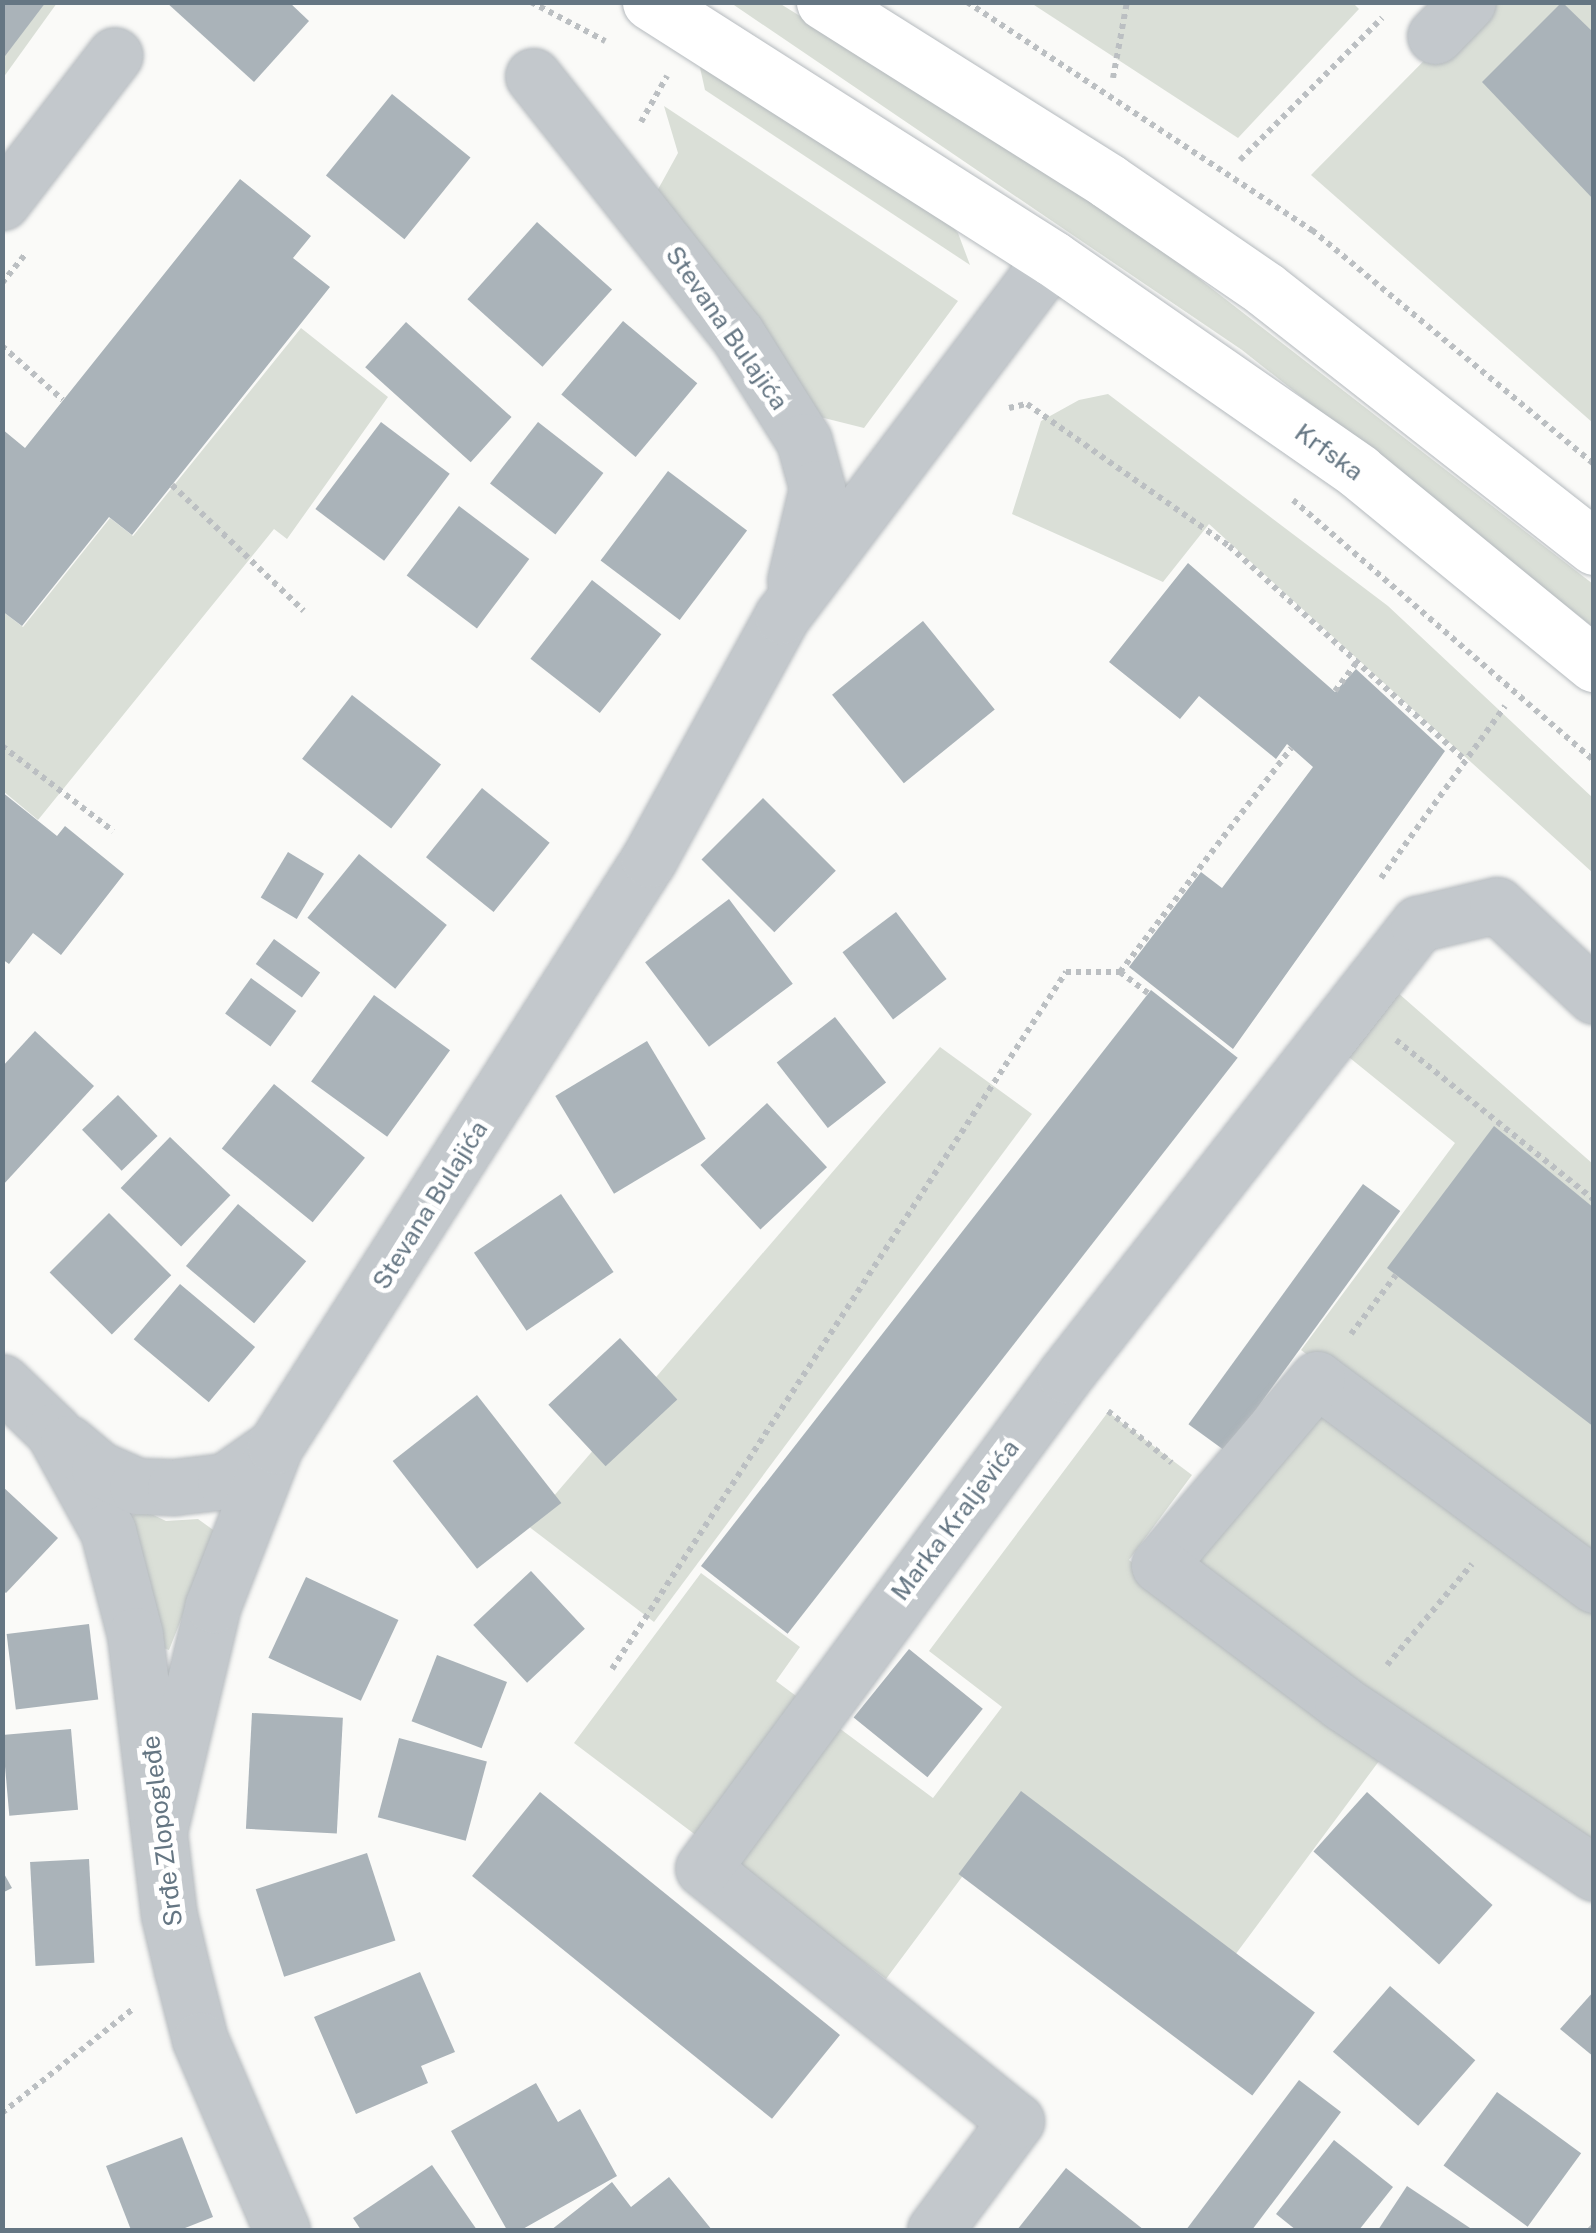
<!DOCTYPE html>
<html>
<head>
<meta charset="utf-8">
<style>
	body { margin:0 }
	#map { position:relative; width:1596px; height:2233px; overflow:hidden; background:#fafaf8; font-family:"Public Sans",sans-serif }
	div>[style] { position:absolute }
	.green>* { inset:0; background:#dadfd7 }
	.building>* { inset:0; background:#aab3b9; transform-origin:0 0 }
	.path>* { height:6px; margin-top:-3px; transform-origin:0; background:repeating-linear-gradient(90deg,#bbbfc2 0 5px,transparent 0 10px) }
	.roads { filter:drop-shadow(0 0 2px #b5babe) drop-shadow(0 0 2px #b5babe) }
	.minor>* { height:55px; margin:-27.5px; padding:0 27.5px; transform-origin:27.5px; border-radius:27.5px; background:#c3c8cc }
	.major>* { height:55px; margin:-27.5px; padding:0 27.5px; transform-origin:27.5px; border-radius:27.5px; background:#fff }
	span { translate:-50% -50%; white-space:nowrap; text-align:center; line-height:1.15; -webkit-text-stroke:10px #fff; paint-order:stroke }
	.street-label { font-size:25px; color:#657683 }
	.frame { position:absolute; inset:0; border:5px solid #657683; pointer-events:none }
</style>
</head>
<body>
<div id="map">
	<div class="green">
		<i style="clip-path:polygon(1352px 2px,1359px 9px,1238px 138px,1031px 3px)"></i>
		<i style="clip-path:polygon(3px 3px,57px 3px,3px 78px)"></i>
		<i style="clip-path:polygon(731px 3px,779px 3px,1020px 152px,1175px 260px,1593px 584px,1593px 627px,1242px 350px)"></i>
		<i style="clip-path:polygon(1481px 3px,1593px 3px,1593px 423px,1311px 175px)"></i>
		<i style="clip-path:polygon(699px 63px,939px 212px,958px 233px,970px 265px,705px 90px)"></i>
		<i style="clip-path:polygon(664px 106px,958px 301px,864px 428px,812px 415px,656px 193px,678px 153px)"></i>
		<i style="clip-path:polygon(301px 328px,388px 397px,287px 539px,274px 529px,38px 820px,3px 791px,2px 611px,23px 627px,110px 518px,133px 536px)"></i>
		<i style="clip-path:polygon(1108px 394px,1388px 606px,1593px 798px,1593px 873px,1209px 524px,1163px 582px,1012px 514px,1041px 421px,1079px 400px)"></i>
		<i style="clip-path:polygon(1397px 992px,1593px 1164px,1593px 1569px,1301px 1350px,1455px 1143px,1345px 1054px)"></i>
		<i style="clip-path:polygon(940px 1047px,1032px 1114px,654px 1622px,528px 1526px)"></i>
		<i style="clip-path:polygon(1293px 1367px,1593px 1593px,1593px 1863px,1147px 1549px)"></i>
		<i style="clip-path:polygon(1108px 1412px,1192px 1475px,1129px 1560px,1385px 1753px,1235px 1955px,1023px 1795px,886px 1979px,574px 1743px,701px 1573px,800px 1647px,776px 1681px,933px 1798px,1002px 1707px,929px 1651px)"></i>
		<i style="clip-path:polygon(143px 1510px,166px 1521px,198px 1519px,216px 1532px,169px 1650px,160px 1647px,130px 1517px)"></i>
	</div>
	<div class="building">
		<i style="clip-path:polygon(2px 2px,46px 2px,2px 60px)"></i>
		<i style="clip-path:polygon(166px 2px,289px 2px,309px 21px,254px 82px)"></i>
		<i style="clip-path:polygon(1562px 2px,1594px 33px,1594px 200px,1482px 82px)"></i>
		<i style="left:392px;top:94px;width:101px;height:105px;rotate:39deg"></i>
		<i style="clip-path:polygon(240px 179px,311px 236px,293px 258px,330px 287px,132px 535px,109px 517px,22px 626px,2px 611px,2px 429px,25px 448px)"></i>
		<i style="left:537px;top:222px;width:101px;height:104px;rotate:42deg"></i>
		<i style="left:623px;top:321px;width:97px;height:96px;rotate:40deg"></i>
		<i style="left:406px;top:322px;width:142px;height:61px;rotate:42deg"></i>
		<i style="left:381px;top:422px;width:86px;height:109px;rotate:37deg"></i>
		<i style="left:538px;top:422px;width:83px;height:78px;rotate:38deg"></i>
		<i style="left:668px;top:471px;width:99px;height:112px;rotate:37deg"></i>
		<i style="left:459px;top:506px;width:88px;height:87px;rotate:37deg"></i>
		<i style="clip-path:polygon(1188px 563px,1335px 692px,1356px 669px,1445px 751px,1233px 1049px,1129px 967px,1201px 872px,1222px 888px,1313px 767px,1287px 744px,1276px 759px,1199px 696px,1180px 719px,1109px 662px)"></i>
		<i style="left:592px;top:580px;width:88px;height:100px;rotate:38deg"></i>
		<i style="left:923px;top:621px;width:114px;height:117px;rotate:51deg"></i>
		<i style="left:352px;top:695px;width:113px;height:81px;rotate:38deg"></i>
		<i style="left:482px;top:788px;width:87px;height:89px;rotate:39deg"></i>
		<i style="clip-path:polygon(2px 792px,57px 836px,65px 826px,124px 874px,61px 955px,33px 933px,9px 964px,2px 959px)"></i>
		<i style="left:763px;top:798px;width:103px;height:87px;rotate:45deg"></i>
		<i style="left:288px;top:852px;width:42px;height:53px;rotate:31deg"></i>
		<i style="left:359px;top:854px;width:113px;height:82px;rotate:39deg"></i>
		<i style="left:729px;top:899px;width:106px;height:105px;rotate:53deg"></i>
		<i style="left:896px;top:912px;width:84px;height:67px;rotate:53deg"></i>
		<i style="left:274px;top:939px;width:57px;height:31px;rotate:36deg"></i>
		<i style="left:251px;top:978px;width:56px;height:44px;rotate:36deg"></i>
		<i style="left:1151px;top:990px;width:110px;height:731px;rotate:38deg"></i>
		<i style="left:374px;top:995px;width:94px;height:107px;rotate:36deg"></i>
		<i style="left:835px;top:1017px;width:83px;height:74px;rotate:52deg"></i>
		<i style="clip-path:polygon(35px 1031px,94px 1086px,2px 1186px,2px 1067px)"></i>
		<i style="left:647px;top:1041px;width:114px;height:107px;rotate:59deg"></i>
		<i style="left:274px;top:1084px;width:117px;height:83px;rotate:39deg"></i>
		<i style="left:118px;top:1095px;width:57px;height:50px;rotate:46deg"></i>
		<i style="left:767px;top:1103px;width:88px;height:91px;rotate:47deg"></i>
		<i style="clip-path:polygon(1494px 1126px,1594px 1208px,1594px 1427px,1387px 1268px)"></i>
		<i style="left:170px;top:1137px;width:84px;height:71px;rotate:44deg"></i>
		<i style="left:1363px;top:1184px;width:46px;height:297px;rotate:36deg"></i>
		<i style="left:561px;top:1194px;width:94px;height:105px;rotate:56deg"></i>
		<i style="left:238px;top:1204px;width:89px;height:81px;rotate:40deg"></i>
		<i style="left:109px;top:1213px;width:88px;height:84px;rotate:45deg"></i>
		<i style="left:180px;top:1284px;width:98px;height:72px;rotate:40deg"></i>
		<i style="left:620px;top:1338px;width:84px;height:98px;rotate:47deg"></i>
		<i style="left:477px;top:1395px;width:137px;height:107px;rotate:52deg"></i>
		<i style="clip-path:polygon(2px 1486px,58px 1538px,6px 1593px,2px 1590px)"></i>
		<i style="left:531px;top:1571px;width:79px;height:79px;rotate:47deg"></i>
		<i style="left:306px;top:1577px;width:102px;height:89px;rotate:25deg"></i>
		<i style="left:89px;top:1624px;width:76px;height:83px;rotate:83deg"></i>
		<i style="left:909px;top:1649px;width:95px;height:88px;rotate:39deg"></i>
		<i style="left:437px;top:1655px;width:75px;height:71px;rotate:21deg"></i>
		<i style="left:252px;top:1713px;width:91px;height:116px;rotate:3deg"></i>
		<i style="left:71px;top:1729px;width:81px;height:69px;rotate:85deg"></i>
		<i style="left:399px;top:1738px;width:91px;height:82px;rotate:15deg"></i>
		<i style="left:1021px;top:1791px;width:368px;height:104px;rotate:37deg"></i>
		<i style="left:540px;top:1792px;width:386px;height:108px;rotate:39deg"></i>
		<i style="left:1367px;top:1792px;width:169px;height:80px;rotate:42deg"></i>
		<i style="left:367px;top:1853px;width:92px;height:117px;rotate:72deg"></i>
		<i style="left:89px;top:1859px;width:104px;height:59px;rotate:87deg"></i>
		<i style="clip-path:polygon(2px 1870px,12px 1888px,2px 1893px)"></i>
		<i style="clip-path:polygon(420px 1972px,455px 2052px,421px 2066px,428px 2083px,356px 2114px,314px 2017px)"></i>
		<i style="left:1390px;top:1986px;width:113px;height:87px;rotate:41deg"></i>
		<i style="clip-path:polygon(1594px 1991px,1594px 2057px,1560px 2029px)"></i>
		<i style="clip-path:polygon(1299px 2080px,1341px 2112px,1252px 2230px,1186px 2230px)"></i>
		<i style="clip-path:polygon(536px 2083px,558px 2122px,580px 2109px,617px 2176px,521px 2230px,507px 2230px,451px 2131px)"></i>
		<i style="left:1497px;top:2092px;width:104px;height:91px;rotate:36deg"></i>
		<i style="clip-path:polygon(182px 2137px,213px 2217px,180px 2230px,131px 2230px,106px 2166px)"></i>
		<i style="clip-path:polygon(1334px 2140px,1393px 2187px,1359px 2230px,1296px 2230px,1276px 2214px)"></i>
		<i style="clip-path:polygon(432px 2165px,477px 2230px,361px 2230px,353px 2218px)"></i>
		<i style="clip-path:polygon(1066px 2168px,1144px 2230px,1017px 2230px)"></i>
		<i style="clip-path:polygon(669px 2177px,712px 2230px,551px 2230px,612px 2182px,631px 2207px)"></i>
		<i style="clip-path:polygon(1407px 2186px,1473px 2230px,1378px 2230px)"></i>
	</div>
	<div class="path">
		<i style="left:531px;top:2px;width:84px;rotate:27.8deg"></i>
		<i style="left:967px;top:2px;width:414px;rotate:33.5deg"></i>
		<i style="left:1312px;top:230px;width:366px;rotate:39.7deg"></i>
		<i style="left:1113px;top:78px;width:77px;rotate:-79.6deg"></i>
		<i style="left:641px;top:122px;width:53px;rotate:-60.5deg"></i>
		<i style="left:1240px;top:160px;width:201px;rotate:-45deg"></i>
		<i style="left:2px;top:283px;width:38px;rotate:-51deg"></i>
		<i style="left:2px;top:346px;width:81px;rotate:41.5deg"></i>
		<i style="left:1009px;top:408px;width:18px;rotate:-13deg"></i>
		<i style="left:1027px;top:404px;width:247px;rotate:35.1deg"></i>
		<i style="left:1229px;top:546px;width:319px;rotate:42.2deg"></i>
		<i style="left:172px;top:485px;width:182px;rotate:43.7deg"></i>
		<i style="left:1293px;top:500px;width:398px;rotate:40.9deg"></i>
		<i style="left:1335px;top:691px;width:36px;rotate:-53deg"></i>
		<i style="left:2px;top:746px;width:140px;rotate:37.4deg"></i>
		<i style="left:1381px;top:878px;width:212px;rotate:-54.2deg"></i>
		<i style="left:1120px;top:972px;width:282px;rotate:-52.6deg"></i>
		<i style="left:1396px;top:1040px;width:255px;rotate:38.9deg"></i>
		<i style="left:1351px;top:1334px;width:74px;rotate:-52.7deg"></i>
		<i style="left:1108px;top:1411px;width:82px;rotate:39.1deg"></i>
		<i style="left:1387px;top:1665px;width:132px;rotate:-49.9deg"></i>
		<i style="left:612px;top:1669px;width:832px;rotate:-56.92deg"></i>
		<i style="left:1066px;top:972px;width:54px"></i>
		<i style="left:1120px;top:972px;width:35px;rotate:37deg"></i>
		<i style="left:2px;top:2113px;width:169px;rotate:-38.5deg"></i>
		<i style="left:1590px;top:2230px;width:6px;rotate:-45deg"></i>
	</div>
	<div class="roads">
		<div class="minor">
			<i style="left:1435px;top:36px;width:47px;rotate:-45.9deg"></i>
			<i style="left:533px;top:76px;width:329px;rotate:51.7deg"></i>
			<i style="left:737px;top:334px;width:126px;rotate:57.9deg"></i>
			<i style="left:804px;top:441px;width:49px;rotate:74.5deg"></i>
			<i style="left:817px;top:488px;width:95px;rotate:103.4deg"></i>
			<i style="left:2px;top:202px;width:185px;rotate:-52.5deg"></i>
			<i style="left:2px;top:1382px;width:71px;rotate:43.9deg"></i>
			<i style="left:53px;top:1431px;width:114px;rotate:61.2deg"></i>
			<i style="left:108px;top:1531px;width:107px;rotate:75.4deg"></i>
			<i style="left:135px;top:1635px;width:282px;rotate:83.1deg"></i>
			<i style="left:169px;top:1915px;width:57px;rotate:76.7deg"></i>
			<i style="left:182px;top:1970px;width:72px;rotate:75.6deg"></i>
			<i style="left:200px;top:2040px;width:207px;rotate:66.7deg"></i>
			<i style="left:68px;top:1443px;width:40px;rotate:40deg"></i>
			<i style="left:99px;top:1469px;width:42px;rotate:24.1deg"></i>
			<i style="left:137px;top:1486px;width:38px;rotate:2deg"></i>
			<i style="left:175px;top:1487px;width:50px;rotate:-6.8deg"></i>
			<i style="left:225px;top:1481px;width:61px;rotate:-35deg"></i>
			<i style="left:1594px;top:1585px;width:345px;rotate:-143.4deg"></i>
			<i style="left:1317px;top:1379px;width:244px;rotate:130.3deg"></i>
			<i style="left:1159px;top:1565px;width:229px;rotate:37deg"></i>
			<i style="left:1342px;top:1703px;width:304px;rotate:34deg"></i>
			<i style="left:160px;top:1827px;width:228px;rotate:-76.6deg"></i>
			<i style="left:213px;top:1605px;width:171px;rotate:-68.7deg"></i>
			<i style="left:275px;top:1446px;width:696px;rotate:-57.5deg"></i>
			<i style="left:649px;top:859px;width:277px;rotate:-61.3deg"></i>
			<i style="left:782px;top:616px;width:448px;rotate:-53deg"></i>
			<i style="left:935px;top:2230px;width:136px;rotate:-53.4deg"></i>
			<i style="left:1016px;top:2121px;width:402px;rotate:-141.1deg"></i>
			<i style="left:703px;top:1868px;width:612px;rotate:-53.71deg"></i>
			<i style="left:1065px;top:1375px;width:573px;rotate:-51.95deg"></i>
			<i style="left:1418px;top:924px;width:81px;rotate:-13.5deg"></i>
			<i style="left:1497px;top:905px;width:133px;rotate:43.2deg"></i>
		</div>
		<div class="major">
			<i style="left:650px;top:2px;width:477px;rotate:32.5deg"></i>
			<i style="left:1052px;top:258px;width:373px;rotate:34.8deg"></i>
			<i style="left:1358px;top:471px;width:305px;rotate:39.3deg"></i>
			<i style="left:824px;top:2px;width:336px;rotate:32.2deg"></i>
			<i style="left:1108px;top:181px;width:191px;rotate:34.5deg"></i>
			<i style="left:1265px;top:289px;width:418px;rotate:38.1deg"></i>
		</div>
	</div>
	<div class="street-label">
		<span style="left:727px;top:328px;rotate:55deg">Stevana Bulajića</span>
		<span style="left:1329px;top:452px;rotate:36deg">Krfska</span>
		<span style="left:430px;top:1205px;rotate:-58deg">Stevana Bulajića</span>
		<span style="left:955px;top:1520px;rotate:-53deg">Marka Kraljevića</span>
		<span style="left:162px;top:1831px;rotate:-97deg">Srđe Zlopogleđe</span>
	</div>
	<div class="frame"></div>
</div>
</body>
</html>
